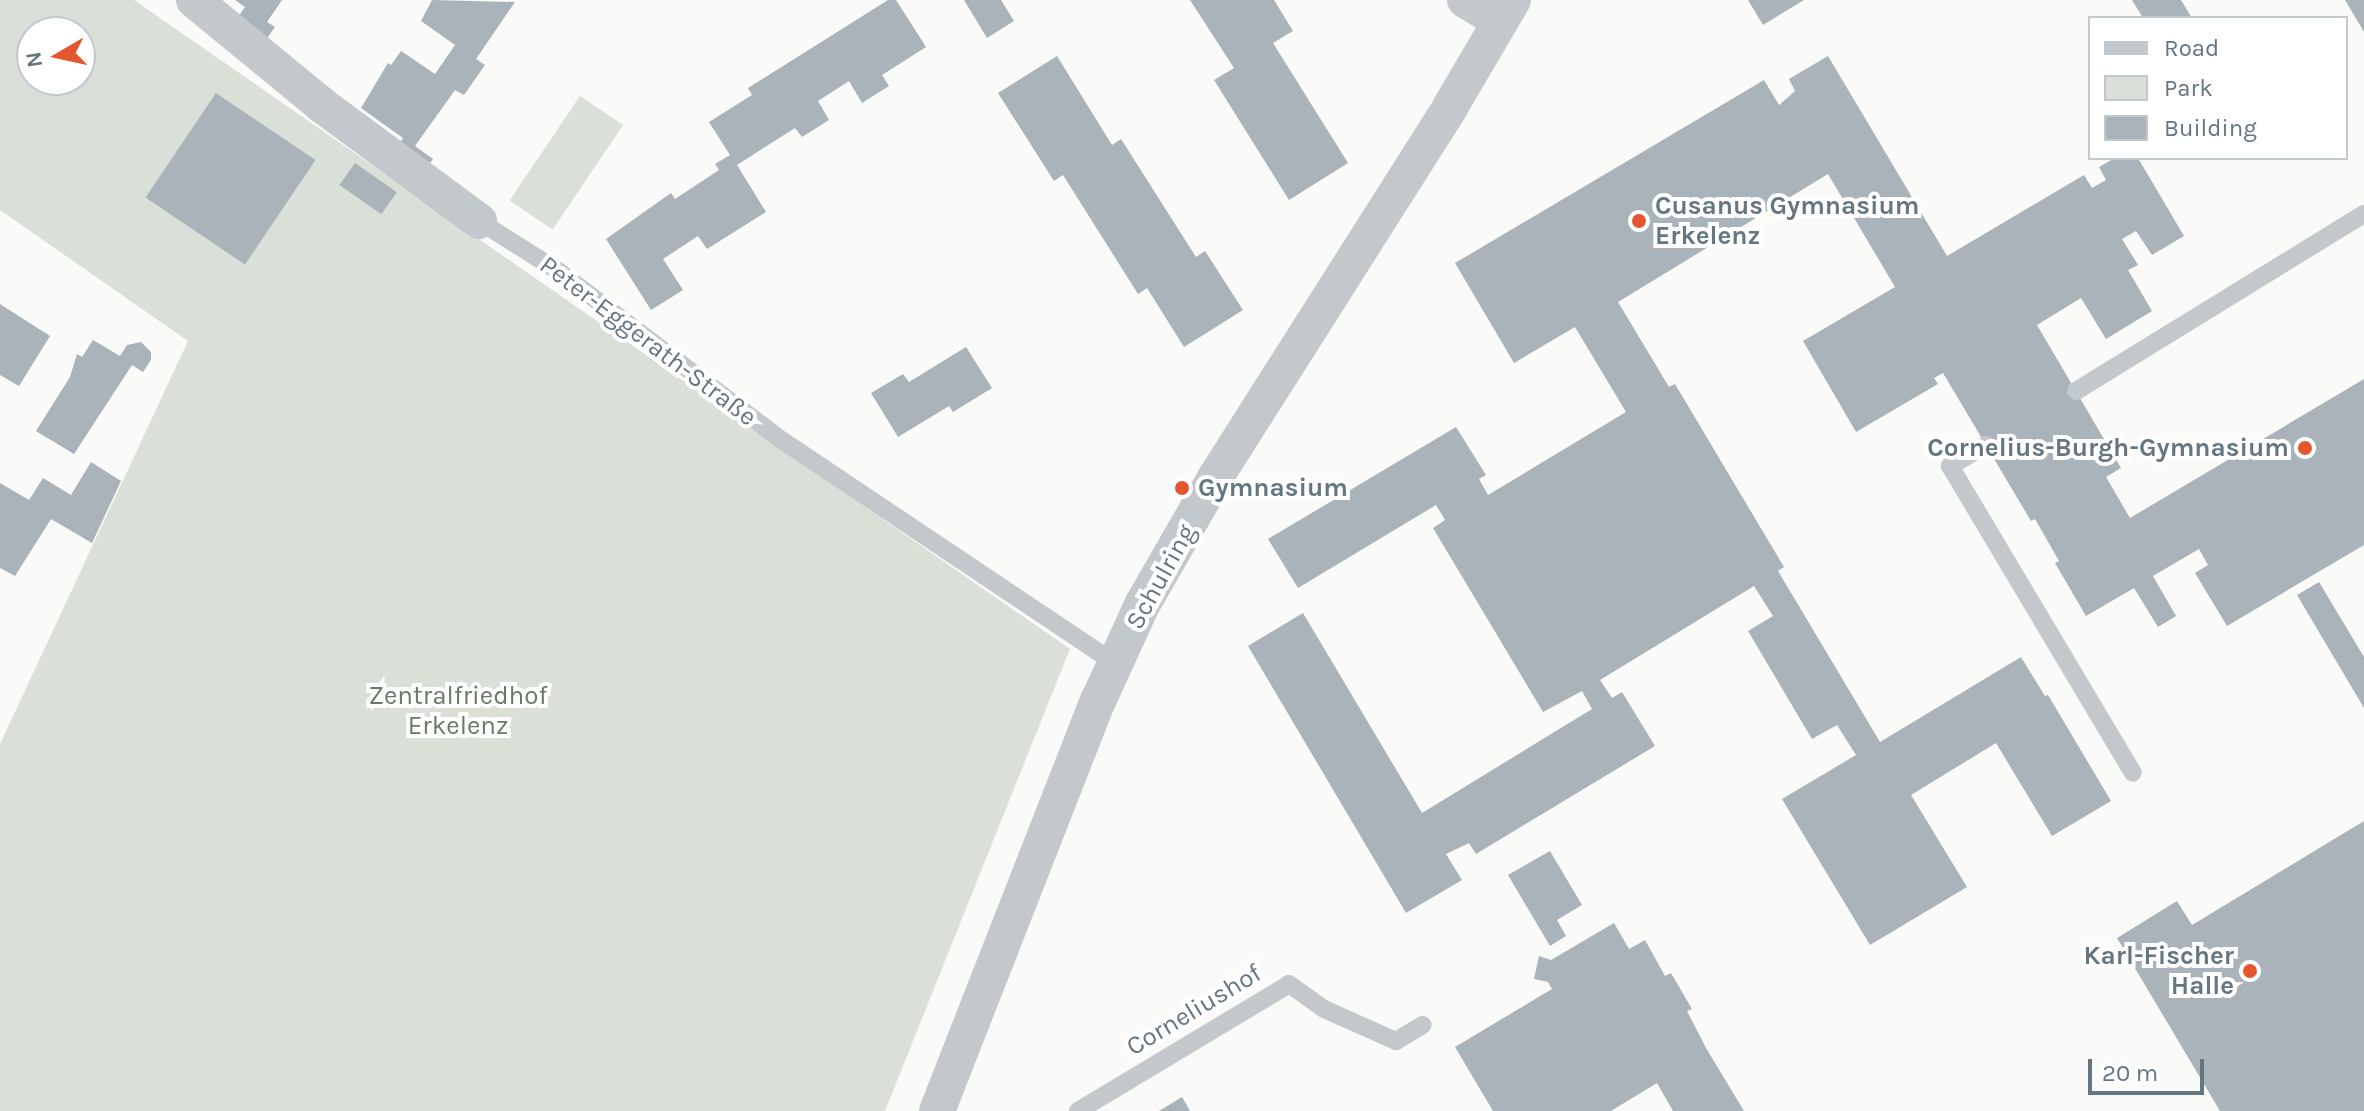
<!DOCTYPE html>
<html>
<head>
<meta charset="utf-8">
<style>
	body { margin:0 }
	#map { position:relative; width:2364px; height:1111px; overflow:hidden; background:#fafaf8; font-family:Karla,sans-serif }
	div>[style] { position:absolute }
	.green>* { inset:0; background:#dadfd7; transform-origin:0 0 }
	.building>* { inset:0; background:#aab3b9; transform-origin:0 0 }
	.service>* { height:18px; margin:-9px; padding:0 9px; transform-origin:9px; border-radius:9px; background:#c3c8cc }
	.minor>* { height:36px; margin:-18px; padding:0 18px; transform-origin:18px; border-radius:18px; background:#c3c8cc }
	.dots>* { width:22px; height:22px; translate:-50% -50%; box-sizing:border-box; border:4px solid #fff; border-radius:50% }
	span { translate:-50% -50%; white-space:nowrap; text-align:center; line-height:1.15; -webkit-text-stroke:8px #fff; paint-order:stroke }
	.poi-label { font-size:26px; color:#657683; font-weight:700 }
	.left { translate:0 -50%; text-align:left }
	.right { translate:-100% -50%; text-align:right }
	.street-label { font-size:26px; color:#657683 }
	.park-label { font-size:26px; color:#687a64 }
	.legend { position:absolute; left:2088px; top:16px; width:260px; height:144px; box-sizing:border-box; background:#fff; border:2px solid #c1c8cd; margin:0; padding:10px 14px; list-style:none; font-size:24px; color:#657683 }
	.legend li { display:flex; align-items:center; gap:16px; height:40px }
	.legend b { width:40px; border:2px solid #c1c8cd }
	.north { position:absolute; left:16px; top:16px; width:80px; height:80px; box-sizing:border-box; background:#fff; border:2px solid #c1c8cd; border-radius:50%; rotate:261deg; font-size:22px; font-weight:700; line-height:32px; text-align:center; color:#657683 }
	.north::after { content:''; display:block; margin:auto; width:28px; height:36px; background:#e4572e; clip-path:polygon(50% 0,100% 100%,50% 72%,0 100%) }
	.scale { position:absolute; left:2088px; top:1059px; width:116px; height:36px; box-sizing:border-box; border:4px solid #657683; border-top:0; padding-left:10px; font-size:24px; line-height:28px; white-space:nowrap; color:#657683; -webkit-text-stroke:6px #fff; paint-order:stroke }
</style>
</head>
<body>
<div id="map">
	<div class="green">
		<i style="clip-path:polygon(evenodd,0 0,134px 0,1070px 649px,885px 1111px,0 1111px,0 744px,188px 341px,0 210px,0 0,32px 32px,80px 32px,80px 80px,32px 80px,32px 32px)"></i>
		<i style="left:580px;top:96px;width:52px;height:126px;rotate:34deg"></i>
	</div>
	<div class="building">
		<i style="clip-path:polygon(235px 0,282px 0,267px 22px,275px 27px,265px 41px,236px 20px,245px 7px)"></i>
		<i style="clip-path:polygon(432px 0,515px 2px,476px 59px,485px 65px,464px 95px,455px 90px,415px 146px,433px 159px,423px 173px,393px 152px,403px 138px,361px 108px,388px 63px,391px 65px,401px 51px,435px 74px,455px 45px,421px 21px)"></i>
		<i style="clip-path:polygon(888px 0,896px 0,926px 47px,882px 75px,889px 86px,862px 103px,849px 81px,818px 101px,829px 120px,802px 137px,795px 128px,737px 165px,766px 212px,707px 249px,698px 236px,663px 259px,683px 290px,651px 310px,606px 239px,671px 193px,675px 199px,719px 170px,715px 164px,730px 155px,709px 122px,752px 95px,748px 88px)"></i>
		<i style="clip-path:polygon(964px 0,1001px 0,1014px 21px,987px 38px)"></i>
		<i style="clip-path:polygon(1190px 0,1274px 0,1293px 31px,1273px 43px,1348px 163px,1289px 200px,1214px 80px,1234px 68px)"></i>
		<i style="clip-path:polygon(1748px 0,1804px 0,1763px 25px)"></i>
		<i style="clip-path:polygon(2132px 0,2181px 0,2192px 18px,2143px 18px)"></i>
		<i style="clip-path:polygon(2345px 0,2364px 0,2364px 32px)"></i>
		<i style="clip-path:polygon(1057px 56px,1112px 145px,1121px 139px,1196px 257px,1205px 251px,1243px 310px,1184px 347px,1147px 288px,1138px 294px,1063px 175px,1054px 181px,998px 93px)"></i>
		<i style="clip-path:polygon(1828px 56px,1947px 256px,2084px 175px,2092px 188px,2106px 180px,2099px 167px,2115px 158px,2138px 158px,2184px 236px,2152px 255px,2136px 231px,2122px 239px,2138px 265px,2128px 270px,2152px 311px,2106px 339px,2081px 298px,2037px 325px,2121px 468px,2106px 477px,2130px 518px,2364px 379px,2364px 545px,2227px 626px,2195px 573px,2208px 565px,2199px 549px,2153px 576px,2176px 616px,2158px 627px,2134px 588px,2086px 616px,2055px 563px,2059px 561px,2035px 519px,2031px 521px,1943px 373px,1934px 378px,1938px 384px,1856px 432px,1803px 341px,1895px 287px,1828px 174px,1618px 302px,1669px 387px,1675px 384px,1784px 567px,1778px 571px,1880px 742px,2021px 657px,2045px 696px,2048px 695px,2111px 801px,2052px 836px,1996px 743px,1911px 795px,1967px 887px,1870px 945px,1782px 799px,1856px 755px,1837px 725px,1812px 739px,1748px 631px,1773px 616px,1754px 586px,1600px 680px,1612px 698px,1622px 692px,1655px 746px,1476px 854px,1469px 843px,1446px 854px,1462px 880px,1406px 913px,1248px 646px,1303px 613px,1422px 813px,1592px 709px,1582px 691px,1543px 712px,1433px 528px,1445px 520px,1436px 505px,1298px 588px,1268px 539px,1456px 427px,1486px 475px,1479px 479px,1488px 495px,1626px 412px,1575px 327px,1514px 363px,1455px 263px,1764px 80px,1779px 105px,1795px 91px,1789px 79px)"></i>
		<i style="left:216px;top:93px;width:120px;height:126px;rotate:34deg"></i>
		<i style="left:355px;top:163px;width:51px;height:27px;rotate:35deg"></i>
		<i style="clip-path:polygon(0 304px,50px 336px,19px 386px,0 375px)"></i>
		<i style="clip-path:polygon(93px 340px,120px 356px,127px 345px,141px 342px,151px 352px,151px 360px,143px 372px,132px 365px,74px 454px,36px 431px,70px 377px,77px 354px,82px 357px)"></i>
		<i style="clip-path:polygon(966px 347px,992px 388px,953px 412px,949px 406px,898px 437px,871px 393px,903px 374px,909px 382px)"></i>
		<i style="clip-path:polygon(91px 462px,121px 481px,92px 543px,51px 519px,15px 576px,0 568px,0 483px,29px 500px,43px 478px,71px 495px)"></i>
		<i style="clip-path:polygon(2319px 582px,2364px 657px,2364px 708px,2297px 595px)"></i>
		<i style="clip-path:polygon(2364px 821px,2364px 1111px,2220px 1111px,2117px 938px,2177px 901px,2192px 925px)"></i>
		<i style="clip-path:polygon(1550px 851px,1582px 905px,1557px 920px,1566px 936px,1550px 946px,1508px 875px)"></i>
		<i style="clip-path:polygon(1614px 923px,1629px 949px,1645px 940px,1665px 976px,1671px 973px,1692px 1009px,1687px 1011px,1706px 1048px,1744px 1111px,1673px 1111px,1657px 1083px,1611px 1111px,1493px 1111px,1455px 1047px,1552px 989px,1548px 982px,1534px 979px,1539px 956px,1551px 960px)"></i>
		<i style="clip-path:polygon(1182px 1097px,1190px 1111px,1159px 1111px)"></i>
	</div>
	<div class="service">
		<i style="left:479px;top:221px;width:93px;rotate:32.3deg"></i>
		<i style="left:558px;top:271px;width:282px;rotate:37.1deg"></i>
		<i style="left:783px;top:441px;width:401px;rotate:33.8deg"></i>
		<i style="left:2076px;top:391px;width:338px;rotate:-31.6deg"></i>
		<i style="left:1986px;top:445px;width:42px;rotate:149.7deg"></i>
		<i style="left:1950px;top:466px;width:357px;rotate:59.2deg"></i>
		<i style="left:1078px;top:1111px;width:246px;rotate:-31deg"></i>
		<i style="left:1289px;top:984px;width:43px;rotate:35.5deg"></i>
		<i style="left:1324px;top:1009px;width:79px;rotate:24deg"></i>
		<i style="left:1396px;top:1041px;width:31px;rotate:-31deg"></i>
	</div>
	<div class="minor">
		<i style="left:194px;top:0;width:167px;rotate:39.4deg"></i>
		<i style="left:323px;top:106px;width:194px;rotate:36.4deg"></i>
		<i style="left:1465px;top:0;width:41px;rotate:31deg"></i>
		<i style="left:937px;top:1111px;width:440px;rotate:-68.6deg"></i>
		<i style="left:1098px;top:701px;width:106px;rotate:-65.4deg"></i>
		<i style="left:1142px;top:605px;width:146px;rotate:-60.1deg"></i>
		<i style="left:1215px;top:478px;width:439px;rotate:-57.6deg"></i>
		<i style="left:1450px;top:107px;width:124px;rotate:-59.5deg"></i>
	</div>
	<div class="dots">
		<i style="left:1639px;top:221px;background:#e4572e"></i>
		<i style="left:2305px;top:448px;background:#e4572e"></i>
		<i style="left:1182px;top:488px;background:#e4572e"></i>
		<i style="left:2250px;top:971px;background:#e4572e"></i>
	</div>
	<div class="poi-label">
		<span class="left" style="left:1655px;top:221px">Cusanus Gymnasium<br>Erkelenz</span>
		<span class="right" style="left:2289px;top:448px">Cornelius-Burgh-Gymnasium</span>
		<span class="left" style="left:1198px;top:488px">Gymnasium</span>
		<span class="right" style="left:2234px;top:971px">Karl-Fischer<br>Halle</span>
	</div>
	<div class="street-label">
		<span style="left:648px;top:341px;rotate:37deg">Peter-Eggerath-Straße</span>
		<span style="left:1161px;top:577px;rotate:-61deg">Schulring</span>
		<span style="left:1194px;top:1010px;rotate:-31deg">Corneliushof</span>
	</div>
	<div class="park-label">
		<span style="left:458px;top:711px">Zentralfriedhof<br>Erkelenz</span>
	</div>
	<ul class="legend">
	<li><b style="height:10px;background:#c3c8cc"></b>Road</li>
	<li><b style="height:22px;background:#dadfd7"></b>Park</li>
	<li><b style="height:22px;background:#aab3b9"></b>Building</li>
	</ul>
	<div class="north">N</div>
	<div class="scale">20 m</div>
</div>
</body>
</html>
